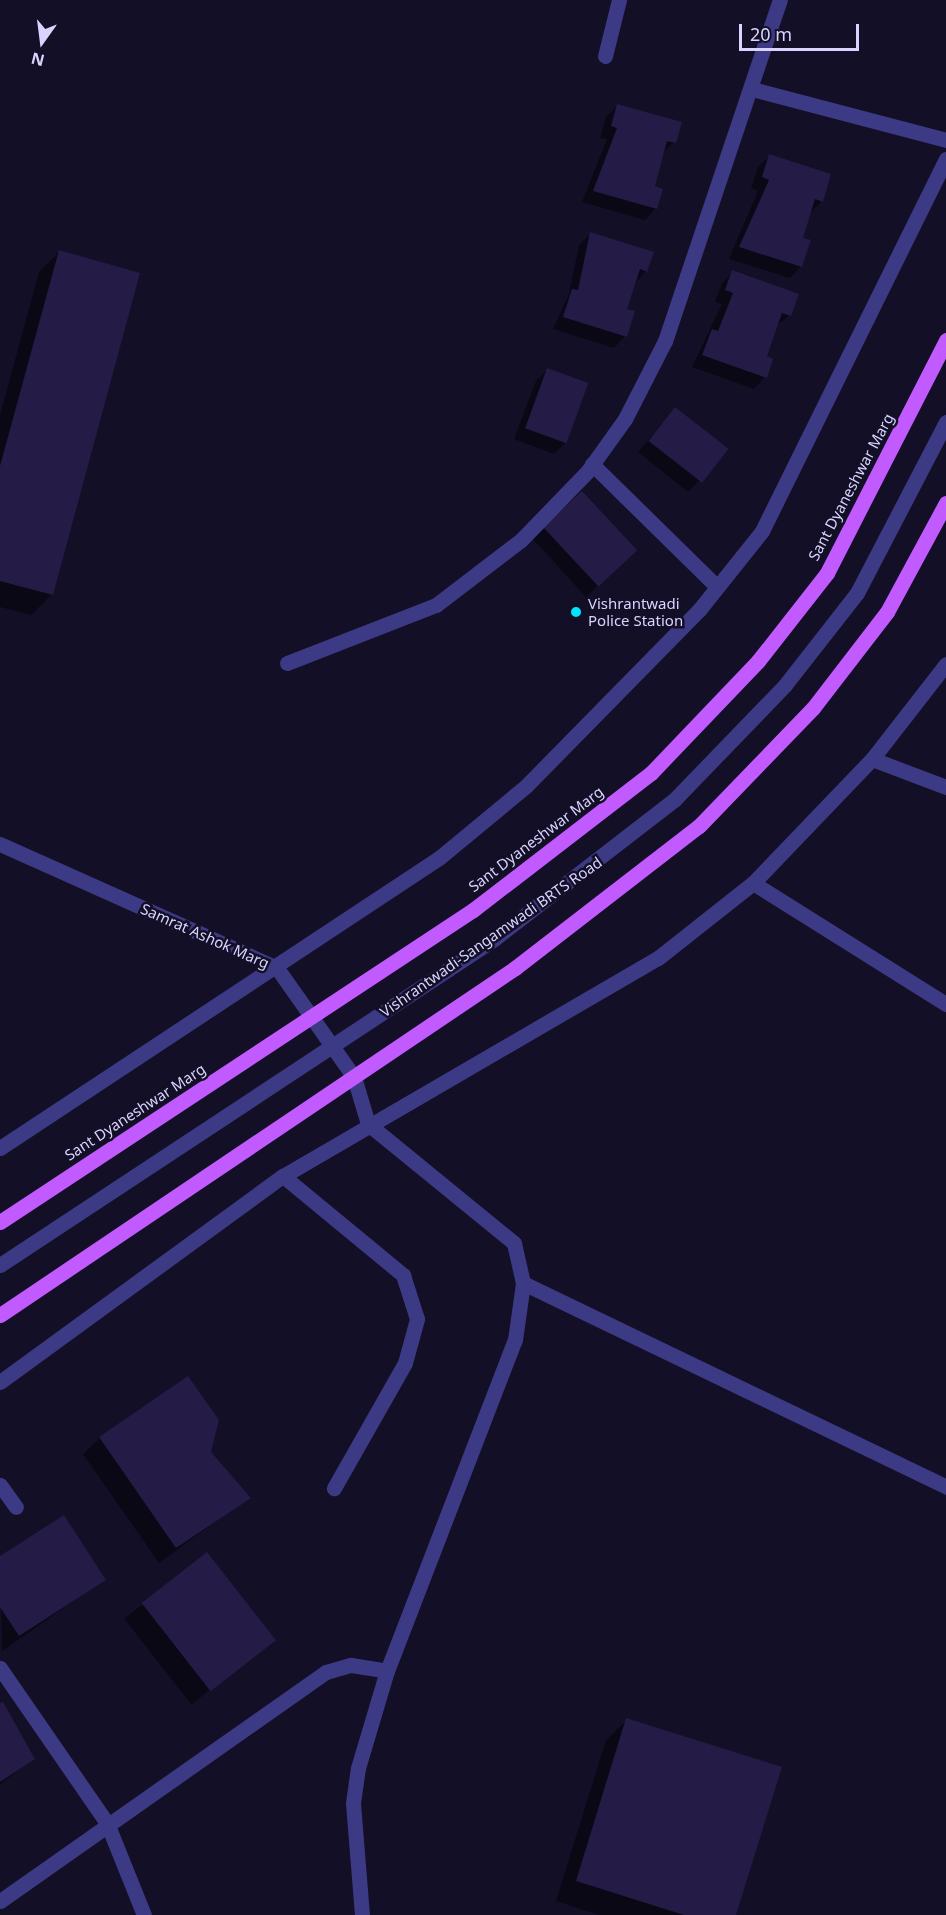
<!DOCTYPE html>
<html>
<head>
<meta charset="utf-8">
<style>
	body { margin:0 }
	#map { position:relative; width:946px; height:1915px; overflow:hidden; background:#130f26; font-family:"Noto Sans",sans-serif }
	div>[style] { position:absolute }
	.shadow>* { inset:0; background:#0007; transform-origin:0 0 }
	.building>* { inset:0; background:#241b47; transform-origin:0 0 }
	.minor>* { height:15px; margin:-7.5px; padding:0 7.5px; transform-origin:7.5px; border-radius:7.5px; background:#3d3a85 }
	.major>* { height:15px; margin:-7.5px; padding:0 7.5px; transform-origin:7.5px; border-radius:7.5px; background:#c25bff }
	.dots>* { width:16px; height:16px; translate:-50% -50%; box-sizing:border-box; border:3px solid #130f26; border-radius:50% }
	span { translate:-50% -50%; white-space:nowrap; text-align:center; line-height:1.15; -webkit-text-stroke:5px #130f26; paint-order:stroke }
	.street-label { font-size:15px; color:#d9d4ff }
	.poi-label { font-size:15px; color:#d9d4ff }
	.left { translate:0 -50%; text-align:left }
	.north { position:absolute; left:12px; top:12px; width:60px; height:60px; -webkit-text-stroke:4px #130f26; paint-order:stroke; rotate:194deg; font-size:16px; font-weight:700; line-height:24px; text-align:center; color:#d9d4ff }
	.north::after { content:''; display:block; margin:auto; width:21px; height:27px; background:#d9d4ff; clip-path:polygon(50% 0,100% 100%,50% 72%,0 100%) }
	.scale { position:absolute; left:739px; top:24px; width:120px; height:27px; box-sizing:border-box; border:3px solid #d9d4ff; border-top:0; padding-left:8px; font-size:18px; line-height:21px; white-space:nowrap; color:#d9d4ff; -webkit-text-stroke:4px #130f26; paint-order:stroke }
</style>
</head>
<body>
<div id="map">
	<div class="shadow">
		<i style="clip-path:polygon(618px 105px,674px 142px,663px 153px,653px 187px,656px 208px,645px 220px,582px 202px,607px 139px,600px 138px,606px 117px)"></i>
		<i style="clip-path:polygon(769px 156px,822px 201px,810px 213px,801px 239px,801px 266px,790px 278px,729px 259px,758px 191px,751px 188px,758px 167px)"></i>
		<i style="clip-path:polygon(590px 234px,646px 271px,635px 283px,625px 310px,625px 336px,614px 348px,553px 329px,569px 294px,579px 245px)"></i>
		<i style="clip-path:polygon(59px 252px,138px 274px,51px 595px,31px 615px,0 607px,0 415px,39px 272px)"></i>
		<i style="clip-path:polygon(733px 272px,790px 315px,776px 326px,765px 357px,772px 360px,765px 377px,754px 389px,692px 367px,722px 304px,715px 302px,722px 283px)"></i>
		<i style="clip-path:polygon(547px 370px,565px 443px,554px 454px,514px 439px,536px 381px)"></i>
		<i style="clip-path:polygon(675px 409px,699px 481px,688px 492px,638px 452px)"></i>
		<i style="clip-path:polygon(544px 528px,624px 562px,586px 597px,533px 539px)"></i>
		<i style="clip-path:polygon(100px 1438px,210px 1452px,248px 1498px,159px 1563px,83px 1454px)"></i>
		<i style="left:207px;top:1554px;width:109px;height:105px;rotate:52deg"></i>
		<i style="clip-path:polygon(0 1558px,104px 1580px,2px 1651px)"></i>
		<i style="clip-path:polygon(0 1705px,33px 1758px,0 1785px)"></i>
		<i style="clip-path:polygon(627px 1720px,734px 1915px,599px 1915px,556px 1901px,606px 1740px)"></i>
	</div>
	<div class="building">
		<i style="clip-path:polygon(617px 104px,682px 122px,676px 143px,667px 141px,655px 186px,663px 189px,657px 209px,593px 191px,617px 128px,611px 126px)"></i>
		<i style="clip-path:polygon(769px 154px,831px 174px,823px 202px,815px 199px,803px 238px,811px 240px,802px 267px,739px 247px,769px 180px,762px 177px)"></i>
		<i style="clip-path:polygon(590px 232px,654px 252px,647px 272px,640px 269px,627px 309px,635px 311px,627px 337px,563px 317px,572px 289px,578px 290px)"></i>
		<i style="clip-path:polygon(59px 250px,140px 273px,53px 595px,0 581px,0 466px)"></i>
		<i style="clip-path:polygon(732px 270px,799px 294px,791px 316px,782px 313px,767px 356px,773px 359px,767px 378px,702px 355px,712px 329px,718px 331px,733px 293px,725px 290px)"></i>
		<i style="left:547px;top:368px;width:44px;height:64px;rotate:20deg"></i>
		<i style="left:675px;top:407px;width:68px;height:43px;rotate:38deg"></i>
		<i style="left:582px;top:491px;width:81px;height:53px;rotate:47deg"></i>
		<i style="clip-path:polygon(188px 1376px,219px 1420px,211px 1452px,251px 1498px,176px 1548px,99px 1437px)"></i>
		<i style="clip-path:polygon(64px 1515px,106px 1580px,19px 1636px,0 1607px,0 1556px)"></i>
		<i style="left:207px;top:1552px;width:112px;height:83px;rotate:52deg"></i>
		<i style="clip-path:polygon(3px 1702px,35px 1759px,0 1782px,0 1703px)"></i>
		<i style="clip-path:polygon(626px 1718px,782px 1767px,736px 1915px,684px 1915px,576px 1881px)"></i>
	</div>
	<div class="minor">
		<i style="left:605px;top:56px;width:58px;rotate:-76deg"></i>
		<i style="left:752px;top:89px;width:201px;rotate:14.7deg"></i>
		<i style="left:592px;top:464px;width:175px;rotate:44.5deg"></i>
		<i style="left:287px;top:663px;width:160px;rotate:-21.3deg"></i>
		<i style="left:436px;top:605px;width:107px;rotate:-37.4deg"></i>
		<i style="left:521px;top:540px;width:95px;rotate:-45.9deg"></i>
		<i style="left:587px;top:472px;width:65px;rotate:-54.4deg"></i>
		<i style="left:625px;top:419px;width:88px;rotate:-62.9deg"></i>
		<i style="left:665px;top:341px;width:360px;rotate:-71.4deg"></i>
		<i style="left:872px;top:759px;width:79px;rotate:20.7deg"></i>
		<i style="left:0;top:844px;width:303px;rotate:24.1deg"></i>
		<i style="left:277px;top:968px;width:133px;rotate:54.8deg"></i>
		<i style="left:354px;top:1077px;width:49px;rotate:73.4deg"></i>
		<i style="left:753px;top:883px;width:228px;rotate:32.1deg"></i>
		<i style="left:0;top:1148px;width:526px;rotate:-33.45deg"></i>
		<i style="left:439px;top:858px;width:113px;rotate:-39.6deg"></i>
		<i style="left:526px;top:786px;width:247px;rotate:-45.5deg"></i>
		<i style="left:699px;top:610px;width:101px;rotate:-51.4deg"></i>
		<i style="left:762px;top:531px;width:415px;rotate:-63.7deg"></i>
		<i style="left:283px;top:1176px;width:156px;rotate:39.5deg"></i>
		<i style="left:403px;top:1275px;width:46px;rotate:72.3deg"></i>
		<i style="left:417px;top:1319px;width:46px;rotate:105.3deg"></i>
		<i style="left:405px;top:1363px;width:144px;rotate:119.6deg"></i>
		<i style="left:0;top:1265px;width:592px;rotate:-33.42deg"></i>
		<i style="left:494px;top:939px;width:229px;rotate:-37.7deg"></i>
		<i style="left:675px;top:799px;width:158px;rotate:-46deg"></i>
		<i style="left:785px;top:685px;width:117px;rotate:-52deg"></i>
		<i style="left:857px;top:593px;width:193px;rotate:-62.5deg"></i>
		<i style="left:523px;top:1283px;width:470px;rotate:25.7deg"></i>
		<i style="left:0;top:1382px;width:350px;rotate:-36.1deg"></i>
		<i style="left:283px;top:1176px;width:434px;rotate:-30.2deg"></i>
		<i style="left:658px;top:958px;width:121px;rotate:-38.3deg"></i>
		<i style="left:753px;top:883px;width:172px;rotate:-46.2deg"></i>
		<i style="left:872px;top:759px;width:120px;rotate:-52.1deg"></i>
		<i style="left:0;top:1485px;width:27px;rotate:54deg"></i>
		<i style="left:0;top:1668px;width:188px;rotate:55.4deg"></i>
		<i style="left:107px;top:1823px;width:99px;rotate:68.1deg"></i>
		<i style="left:0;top:1901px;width:398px;rotate:-35.1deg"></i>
		<i style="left:326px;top:1672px;width:26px;rotate:-16deg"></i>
		<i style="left:351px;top:1665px;width:36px;rotate:9deg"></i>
		<i style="left:362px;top:1915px;width:112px;rotate:-94.6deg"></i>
		<i style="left:353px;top:1803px;width:35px;rotate:-82deg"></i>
		<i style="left:358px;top:1768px;width:101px;rotate:-73.4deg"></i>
		<i style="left:387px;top:1671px;width:355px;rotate:-68.9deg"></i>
		<i style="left:515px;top:1340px;width:58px;rotate:-82deg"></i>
		<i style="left:523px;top:1283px;width:41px;rotate:-102.7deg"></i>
		<i style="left:514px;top:1243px;width:188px;rotate:-140.8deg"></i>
	</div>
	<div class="major">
		<i style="left:0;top:1222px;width:567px;rotate:-33.41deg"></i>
		<i style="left:473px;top:910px;width:225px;rotate:-37.6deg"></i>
		<i style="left:651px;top:773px;width:155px;rotate:-46.3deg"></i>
		<i style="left:758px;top:661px;width:112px;rotate:-51.9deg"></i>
		<i style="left:827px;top:573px;width:262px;rotate:-62.9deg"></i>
		<i style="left:0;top:1315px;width:621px;rotate:-33.97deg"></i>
		<i style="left:515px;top:968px;width:232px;rotate:-37.7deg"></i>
		<i style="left:699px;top:826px;width:164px;rotate:-46deg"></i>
		<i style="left:813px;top:708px;width:121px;rotate:-52.4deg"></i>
		<i style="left:887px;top:612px;width:124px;rotate:-61.6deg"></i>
	</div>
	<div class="dots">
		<i style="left:576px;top:612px;background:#00e5ff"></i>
	</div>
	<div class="street-label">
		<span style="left:851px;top:487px;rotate:-62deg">Sant Dyaneshwar Marg</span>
		<span style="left:536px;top:839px;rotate:-37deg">Sant Dyaneshwar Marg</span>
		<span style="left:205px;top:936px;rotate:24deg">Samrat Ashok Marg</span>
		<span style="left:491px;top:937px;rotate:-35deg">Vishrantwadi-Sangamwadi BRTS Road</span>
		<span style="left:135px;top:1112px;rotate:-33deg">Sant Dyaneshwar Marg</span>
	</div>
	<div class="poi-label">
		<span class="left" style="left:588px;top:612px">Vishrantwadi<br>Police Station</span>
	</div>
	<div class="north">N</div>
	<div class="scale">20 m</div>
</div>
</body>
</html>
